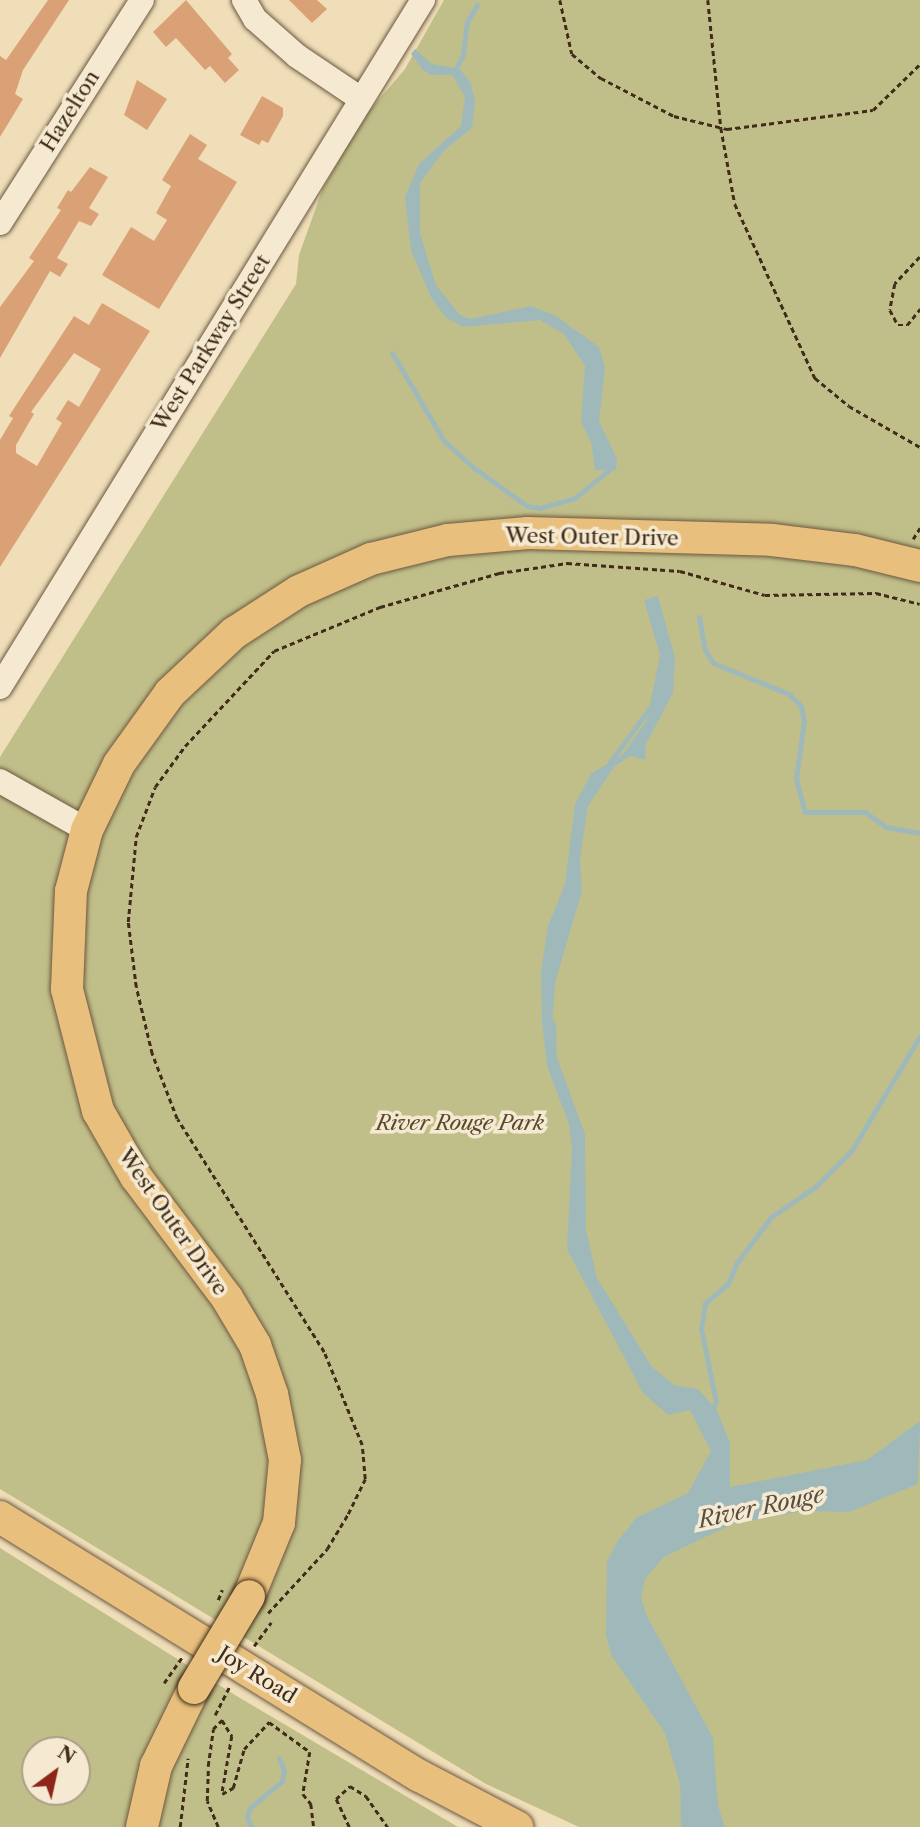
<!DOCTYPE html>
<html>
<head>
<meta charset="utf-8">
<style>
	body { margin:0 }
	#map { position:relative; width:920px; height:1827px; overflow:hidden; background:#efdeb8; font-family:"Libre Caslon Text",serif }
	div>[style] { position:absolute }
	.green>* { inset:0; background:#c1bf89 }
	.water>* { inset:0; background:#9fb9ba }
	.stream>* { height:5px; margin:-2.5px; padding:0 2.5px; transform-origin:2.5px; border-radius:2.5px; background:#9fb9ba }
	.building>* { inset:0; background:#daa177 }
	.path>* { height:2.5px; margin-top:-1.25px; transform-origin:0; background:repeating-linear-gradient(90deg,#402c19 0 5px,transparent 0 8.5px) }
	.roads { filter:drop-shadow(0 0 2px #6c5841) drop-shadow(0 0 2px #6c5841) }
	.minor>* { height:24px; margin:-12px; padding:0 12px; transform-origin:12px; border-radius:12px; background:#f5ead1 }
	.major>* { height:32px; margin:-16px; padding:0 16px; transform-origin:16px; border-radius:16px; background:#e8bf7c }
	.bridges { filter:drop-shadow(0 0 2px #402c19) drop-shadow(0 0 2px #402c19) }
	.major-bridge>* { height:32px; margin:-16px; padding:0 16px; transform-origin:16px; border-radius:16px; background:#e8bf7c }
	span { translate:-50% -50%; white-space:nowrap; text-align:center; line-height:1.15; -webkit-text-stroke:7px #f5ead1; paint-order:stroke }
	.street-label { font-size:21px; color:#402c19 }
	.park-label { font-size:21px; color:#5a492f; font-style:italic }
	.water-label { font-size:23px; color:#584f41; font-style:italic }
	.north { position:absolute; left:21px; top:1736px; width:70px; height:70px; box-sizing:border-box; background:#f5ead1; border:2px solid #ad9e87; border-radius:50%; rotate:33deg; font-size:19px; font-weight:700; line-height:28px; text-align:center; color:#402c19 }
	.north::after { content:''; display:block; margin:auto; width:24px; height:32px; background:#8f2418; clip-path:polygon(50% 0,100% 100%,50% 72%,0 100%) }
</style>
</head>
<body>
<div id="map">
	<div class="green">
		<i style="clip-path:polygon(444px 0,920px 0,920px 1827px,579px 1827px,486px 1784px,0 1489px,0 757px,296px 284px,299px 255px,323px 188px,363px 118px,405px 69px)"></i>
		<i style="clip-path:polygon(evenodd,0 1548px,235px 1695px,458px 1827px,0 1827px,0 1548px,35px 1750px,77px 1750px,77px 1792px,35px 1792px,35px 1750px)"></i>
	</div>
	<div class="water">
		<i style="clip-path:polygon(415px 49px,432px 64px,460px 69px,471px 84px,475px 102px,472px 128px,444px 151px,420px 183px,420px 233px,436px 285px,460px 315px,470px 319px,531px 306px,556px 316px,599px 347px,605px 368px,599px 421px,617px 459px,616px 470px,595px 470px,591px 442px,581px 422px,585px 366px,564px 334px,540px 320px,463px 327px,445px 317px,431px 297px,411px 251px,405px 197px,419px 164px,461px 126px,465px 97px,452px 75px,431px 75px,423px 70px,411px 54px)"></i>
		<i style="clip-path:polygon(658px 596px,675px 658px,673px 693px,646px 744px,645px 760px,630px 756px,614px 767px,588px 806px,580px 858px,582px 891px,547px 1010px,556px 1024px,557px 1058px,585px 1134px,586px 1230px,597px 1278px,652px 1367px,674px 1385px,698px 1389px,717px 1410px,730px 1443px,730px 1487px,867px 1460px,920px 1421px,918px 1484px,849px 1512px,803px 1511px,732px 1524px,664px 1557px,645px 1579px,641px 1598px,647px 1616px,713px 1738px,718px 1806px,725px 1827px,681px 1827px,680px 1784px,665px 1733px,611px 1655px,606px 1634px,607px 1562px,617px 1542px,636px 1518px,688px 1493px,711px 1451px,690px 1410px,668px 1415px,643px 1393px,567px 1249px,572px 1148px,569px 1124px,547px 1066px,542px 1021px,541px 972px,548px 926px,565px 884px,575px 804px,591px 774px,624px 753px,647px 720px,660px 655px,644px 600px)"></i>
	</div>
	<div class="stream">
		<i style="left:454px;top:72px;width:20px;rotate:-63deg"></i>
		<i style="left:463px;top:54px;width:32px;rotate:-83deg"></i>
		<i style="left:467px;top:22px;width:20px;rotate:-60deg"></i>
		<i style="left:392px;top:353px;width:102px;rotate:59.4deg"></i>
		<i style="left:444px;top:441px;width:40px;rotate:42deg"></i>
		<i style="left:474px;top:468px;width:65px;rotate:35.6deg"></i>
		<i style="left:527px;top:506px;width:13px;rotate:9deg"></i>
		<i style="left:540px;top:508px;width:36px;rotate:-16deg"></i>
		<i style="left:575px;top:498px;width:45px;rotate:-39.6deg"></i>
		<i style="left:699px;top:617px;width:34px;rotate:80deg"></i>
		<i style="left:705px;top:650px;width:15px;rotate:58deg"></i>
		<i style="left:713px;top:663px;width:82px;rotate:22.2deg"></i>
		<i style="left:789px;top:694px;width:17px;rotate:45deg"></i>
		<i style="left:801px;top:706px;width:15px;rotate:79deg"></i>
		<i style="left:804px;top:721px;width:59px;rotate:97.9deg"></i>
		<i style="left:796px;top:779px;width:34px;rotate:75deg"></i>
		<i style="left:805px;top:812px;width:60px"></i>
		<i style="left:865px;top:812px;width:26px;rotate:36deg"></i>
		<i style="left:886px;top:827px;width:35px;rotate:10deg"></i>
		<i style="left:610px;top:762px;width:74px;rotate:-53.7deg"></i>
		<i style="left:549px;top:1021px;width:36px;rotate:-85deg"></i>
		<i style="left:711px;top:1411px;width:10px;rotate:-61deg"></i>
		<i style="left:716px;top:1402px;width:75px;rotate:-101.6deg"></i>
		<i style="left:701px;top:1329px;width:26px;rotate:-81deg"></i>
		<i style="left:705px;top:1303px;width:30px;rotate:-40deg"></i>
		<i style="left:728px;top:1284px;width:22px;rotate:-68deg"></i>
		<i style="left:736px;top:1264px;width:59px;rotate:-53.3deg"></i>
		<i style="left:771px;top:1217px;width:53px;rotate:-34.3deg"></i>
		<i style="left:815px;top:1187px;width:52px;rotate:-45deg"></i>
		<i style="left:852px;top:1150px;width:133px;rotate:-59.2deg"></i>
		<i style="left:251px;top:1827px;width:11px;rotate:-112deg"></i>
		<i style="left:247px;top:1817px;width:9px;rotate:-72deg"></i>
		<i style="left:250px;top:1808px;width:42px;rotate:-40.2deg"></i>
		<i style="left:282px;top:1781px;width:11px;rotate:-80deg"></i>
		<i style="left:284px;top:1770px;width:13px;rotate:-113deg"></i>
	</div>
	<div class="building">
		<i style="clip-path:polygon(48px 0,69px 0,23px 70px,15px 94px,23px 99px,0 137px,0 56px,6px 60px)"></i>
		<i style="clip-path:polygon(186px 0,232px 54px,228px 58px,239px 70px,225px 83px,210px 66px,205px 70px,176px 38px,166px 47px,153px 32px)"></i>
		<i style="clip-path:polygon(289px 0,317px 0,327px 9px,312px 23px)"></i>
		<i style="clip-path:polygon(137px 80px,167px 99px,147px 130px,124px 115px)"></i>
		<i style="clip-path:polygon(262px 96px,283px 108px,283px 116px,268px 143px,262px 140px,259px 145px,240px 135px)"></i>
		<i style="clip-path:polygon(190px 134px,207px 145px,198px 159px,237px 182px,159px 309px,102px 275px,131px 227px,154px 241px,167px 220px,156px 213px,171px 186px,162px 180px)"></i>
		<i style="clip-path:polygon(90px 167px,108px 177px,89px 208px,99px 214px,91px 226px,79px 221px,57px 258px,68px 264px,60px 277px,50px 271px,0 358px,0 307px,34px 261px,29px 258px,61px 210px,57px 208px,68px 190px,71px 192px)"></i>
		<i style="clip-path:polygon(evenodd,102px 303px,150px 331px,0 567px,0 440px,13px 418px,9px 416px,74px 316px,89px 325px,102px 303px,74px 353px,101px 369px,79px 407px,68px 400px,56px 419px,62px 423px,37px 466px,16px 453px,16px 445px,34px 414px,31px 412px,74px 353px)"></i>
	</div>
	<div class="path">
		<i style="left:560px;top:0;width:55px;rotate:77.5deg"></i>
		<i style="left:572px;top:54px;width:38px;rotate:40deg"></i>
		<i style="left:601px;top:78px;width:82px;rotate:27.5deg"></i>
		<i style="left:674px;top:116px;width:55px;rotate:13.8deg"></i>
		<i style="left:727px;top:129px;width:147px;rotate:-7.4deg"></i>
		<i style="left:873px;top:110px;width:66px;rotate:-44.4deg"></i>
		<i style="left:708px;top:0;width:129px;rotate:84.2deg"></i>
		<i style="left:721px;top:128px;width:77px;rotate:79.6deg"></i>
		<i style="left:735px;top:204px;width:192px;rotate:65.3deg"></i>
		<i style="left:815px;top:378px;width:44px;rotate:39.5deg"></i>
		<i style="left:849px;top:406px;width:82px;rotate:30deg"></i>
		<i style="left:920px;top:257px;width:37px;rotate:133deg"></i>
		<i style="left:895px;top:284px;width:26px;rotate:101deg"></i>
		<i style="left:890px;top:310px;width:17px;rotate:62deg"></i>
		<i style="left:898px;top:325px;width:9px"></i>
		<i style="left:907px;top:325px;width:21px;rotate:-51deg"></i>
		<i style="left:913px;top:539px;width:13px;rotate:-58deg"></i>
		<i style="left:218px;top:1600px;width:11px;rotate:-68deg"></i>
		<i style="left:268px;top:1613px;width:87px;rotate:-47.3deg"></i>
		<i style="left:327px;top:1549px;width:41px;rotate:-59deg"></i>
		<i style="left:348px;top:1514px;width:39px;rotate:-64deg"></i>
		<i style="left:365px;top:1479px;width:34px;rotate:-95deg"></i>
		<i style="left:362px;top:1445px;width:100px;rotate:-112.2deg"></i>
		<i style="left:324px;top:1352px;width:275px;rotate:-122.2deg"></i>
		<i style="left:177px;top:1119px;width:70px;rotate:-111deg"></i>
		<i style="left:152px;top:1054px;width:69px;rotate:-103.4deg"></i>
		<i style="left:136px;top:987px;width:65px;rotate:-97deg"></i>
		<i style="left:128px;top:922px;width:85px;rotate:-84.6deg"></i>
		<i style="left:136px;top:837px;width:53px;rotate:-69.2deg"></i>
		<i style="left:155px;top:787px;width:51px;rotate:-53.8deg"></i>
		<i style="left:185px;top:746px;width:130px;rotate:-46.9deg"></i>
		<i style="left:274px;top:651px;width:115px;rotate:-22.5deg"></i>
		<i style="left:380px;top:607px;width:124px;rotate:-15.9deg"></i>
		<i style="left:499px;top:573px;width:69px;rotate:-8.4deg"></i>
		<i style="left:567px;top:563px;width:113px;rotate:4deg"></i>
		<i style="left:680px;top:571px;width:88px;rotate:15.8deg"></i>
		<i style="left:765px;top:595px;width:111px;rotate:-1deg"></i>
		<i style="left:876px;top:593px;width:45px;rotate:14deg"></i>
		<i style="left:254px;top:1646px;width:29px;rotate:-54deg"></i>
		<i style="left:164px;top:1683px;width:32px;rotate:-55deg"></i>
		<i style="left:215px;top:1715px;width:31px;rotate:-63deg"></i>
		<i style="left:180px;top:1827px;width:69px;rotate:-83.4deg"></i>
		<i style="left:218px;top:1827px;width:28px;rotate:-113deg"></i>
		<i style="left:207px;top:1801px;width:35px;rotate:-88deg"></i>
		<i style="left:208px;top:1766px;width:37px;rotate:-82deg"></i>
		<i style="left:213px;top:1729px;width:13px;rotate:-45deg"></i>
		<i style="left:222px;top:1720px;width:19px;rotate:58deg"></i>
		<i style="left:232px;top:1736px;width:59px;rotate:99.8deg"></i>
		<i style="left:222px;top:1794px;width:13px;rotate:-29deg"></i>
		<i style="left:233px;top:1788px;width:41px;rotate:-74.2deg"></i>
		<i style="left:244px;top:1749px;width:37px;rotate:-47deg"></i>
		<i style="left:269px;top:1722px;width:51px;rotate:36.2deg"></i>
		<i style="left:310px;top:1752px;width:43px;rotate:99.5deg"></i>
		<i style="left:303px;top:1794px;width:13px;rotate:51deg"></i>
		<i style="left:311px;top:1804px;width:23px;rotate:83deg"></i>
		<i style="left:349px;top:1827px;width:31px;rotate:-115deg"></i>
		<i style="left:336px;top:1799px;width:19px;rotate:-43deg"></i>
		<i style="left:350px;top:1786px;width:19px;rotate:32deg"></i>
		<i style="left:366px;top:1796px;width:38px;rotate:55deg"></i>
	</div>
	<div class="roads">
		<div class="minor">
			<i style="left:244px;top:0;width:22px;rotate:60deg"></i>
			<i style="left:255px;top:19px;width:56px;rotate:41.4deg"></i>
			<i style="left:297px;top:56px;width:77px;rotate:33.9deg"></i>
			<i style="left:0;top:223px;width:264px;rotate:-57.5deg"></i>
			<i style="left:0;top:687px;width:807px;rotate:-58.38deg"></i>
			<i style="left:0;top:781px;width:100px;rotate:29.4deg"></i>
		</div>
		<div class="major">
			<i style="left:0;top:1517px;width:493px;rotate:31.7deg"></i>
			<i style="left:420px;top:1776px;width:110px;rotate:27.7deg"></i>
			<i style="left:249px;top:1596px;width:79px;rotate:-67.7deg"></i>
			<i style="left:279px;top:1523px;width:63px;rotate:-84.6deg"></i>
			<i style="left:285px;top:1460px;width:67px;rotate:-101.1deg"></i>
			<i style="left:272px;top:1394px;width:52px;rotate:-109.1deg"></i>
			<i style="left:255px;top:1345px;width:55px;rotate:-120.8deg"></i>
			<i style="left:227px;top:1298px;width:151px;rotate:-126.9deg"></i>
			<i style="left:136px;top:1177px;width:76px;rotate:-119.9deg"></i>
			<i style="left:98px;top:1111px;width:126px;rotate:-104.3deg"></i>
			<i style="left:67px;top:989px;width:98px;rotate:-87.7deg"></i>
			<i style="left:71px;top:891px;width:63px;rotate:-75.3deg"></i>
			<i style="left:87px;top:830px;width:73px;rotate:-64.1deg"></i>
			<i style="left:119px;top:764px;width:87px;rotate:-54.3deg"></i>
			<i style="left:170px;top:693px;width:88px;rotate:-43.2deg"></i>
			<i style="left:234px;top:633px;width:77px;rotate:-32.9deg"></i>
			<i style="left:299px;top:591px;width:79px;rotate:-24deg"></i>
			<i style="left:371px;top:559px;width:79px;rotate:-13.9deg"></i>
			<i style="left:448px;top:540px;width:80px;rotate:-5deg"></i>
			<i style="left:528px;top:533px;width:244px;rotate:1.6deg"></i>
			<i style="left:772px;top:540px;width:84px;rotate:6.9deg"></i>
			<i style="left:855px;top:550px;width:67px;rotate:13.8deg"></i>
			<i style="left:142px;top:1827px;width:63px;rotate:-77.1deg"></i>
			<i style="left:156px;top:1766px;width:87px;rotate:-64deg"></i>
		</div>
	</div>
	<div class="bridges">
		<div class="major-bridge">
			<i style="left:194px;top:1688px;width:107px;rotate:-59.1deg"></i>
		</div>
	</div>
	<div class="street-label">
		<span style="left:70px;top:111px;rotate:-58deg">Hazelton</span>
		<span style="left:211px;top:343px;rotate:-58deg">West Parkway Street</span>
		<span style="left:592px;top:537px;rotate:1deg">West Outer Drive</span>
		<span style="left:173px;top:1222px;rotate:55deg">West Outer Drive</span>
		<span style="left:257px;top:1675px;rotate:32deg">Joy Road</span>
	</div>
	<div class="park-label">
		<span style="left:460px;top:1123px">River Rouge Park</span>
	</div>
	<div class="water-label">
		<span style="left:761px;top:1507px;rotate:-12deg">River Rouge</span>
	</div>
	<div class="north">N</div>
</div>
</body>
</html>
